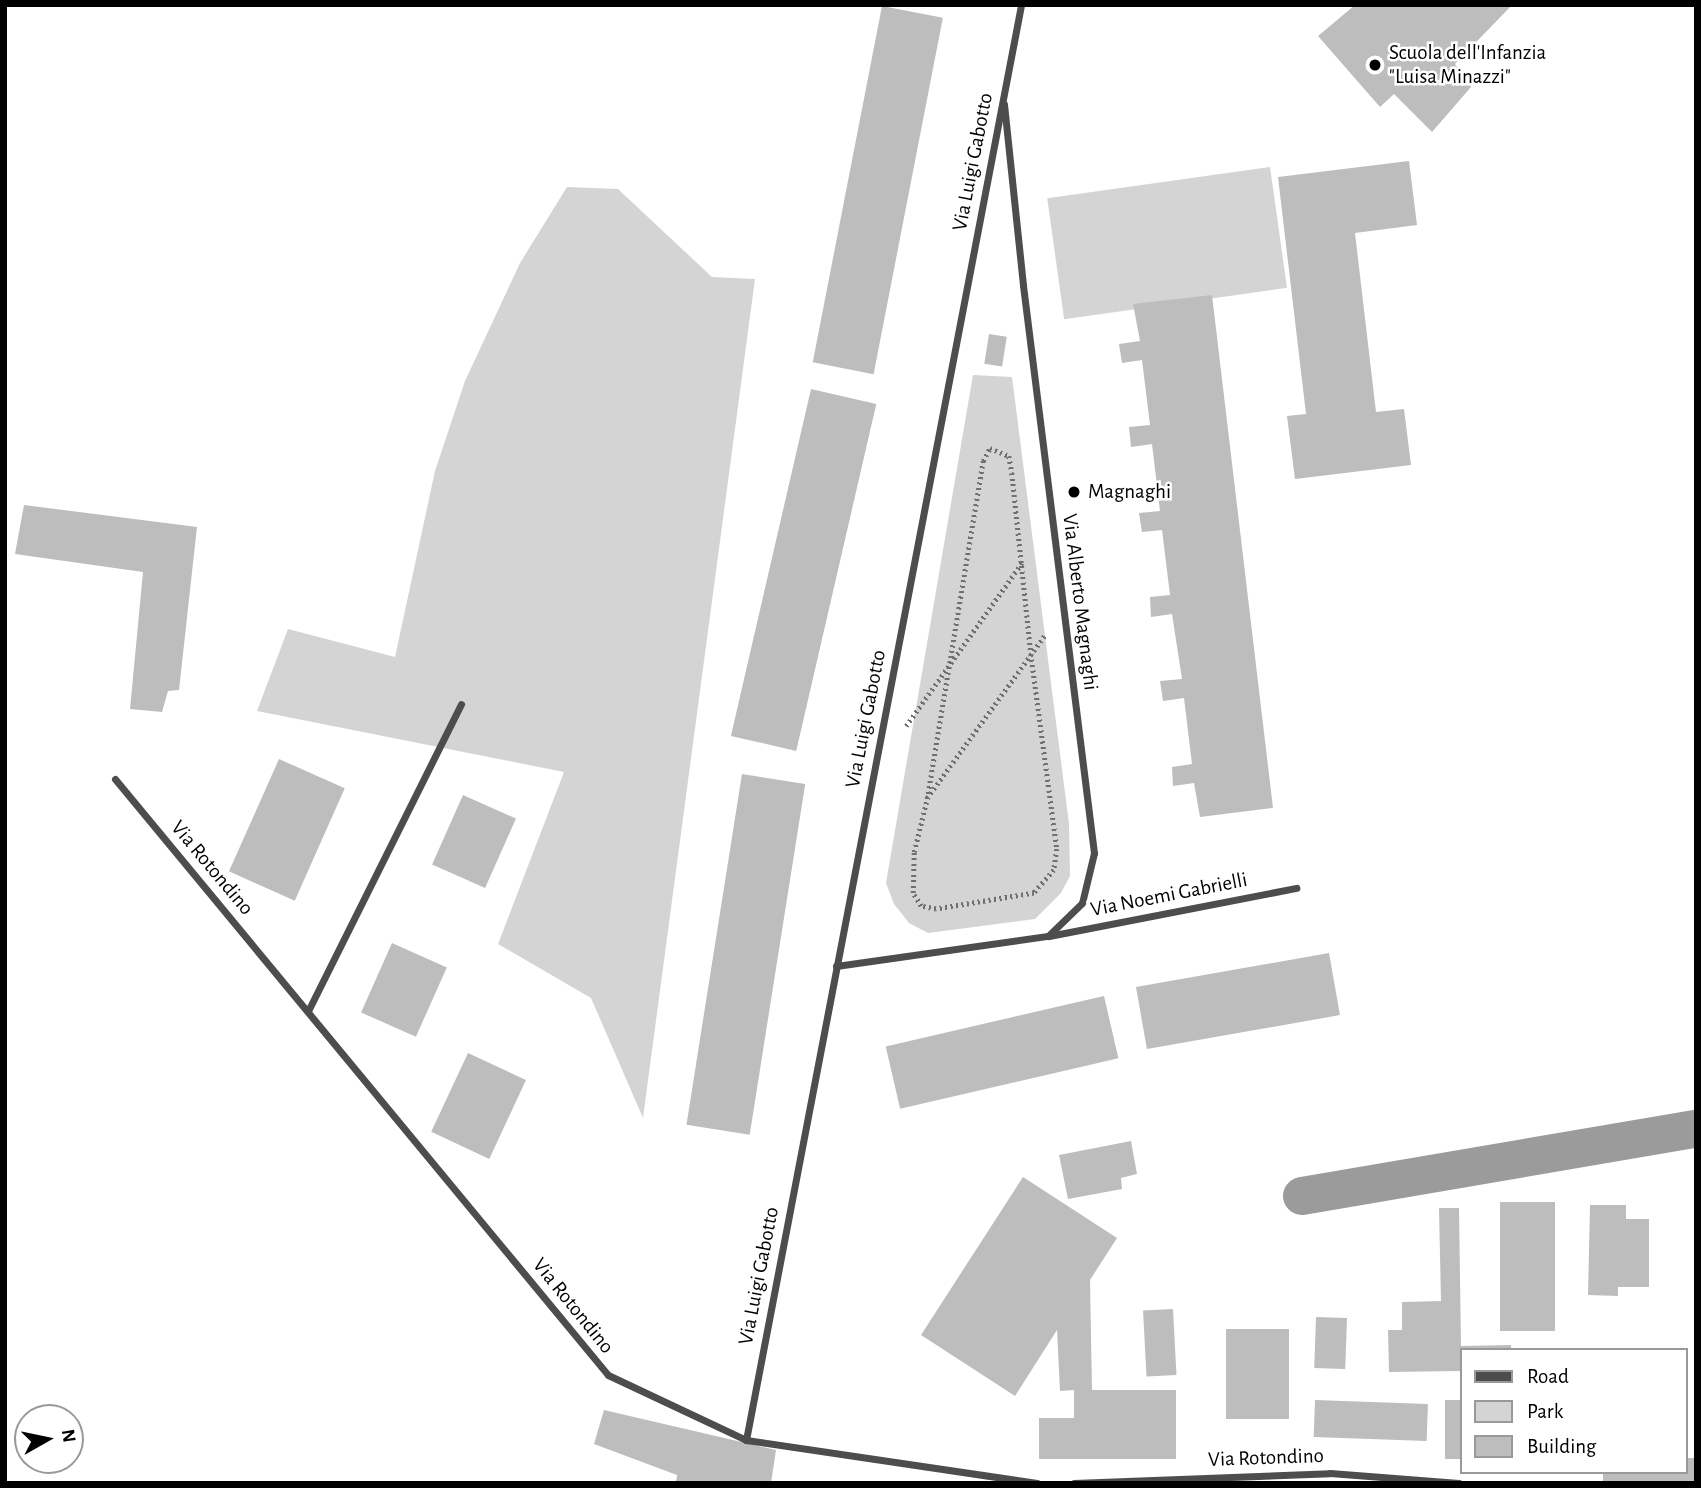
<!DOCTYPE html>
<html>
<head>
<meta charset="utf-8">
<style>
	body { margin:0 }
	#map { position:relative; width:1701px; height:1488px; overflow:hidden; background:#fff; font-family:"Alegreya Sans",sans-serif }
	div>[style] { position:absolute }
	.green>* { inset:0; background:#d4d4d4; transform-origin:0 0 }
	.canal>* { height:38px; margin:-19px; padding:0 19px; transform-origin:19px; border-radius:19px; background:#9b9b9b }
	.building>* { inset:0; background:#bdbdbd; transform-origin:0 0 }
	.path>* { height:4.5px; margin-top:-2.25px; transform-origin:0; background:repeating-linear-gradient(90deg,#6f6f6f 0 2px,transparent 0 5.5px) }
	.minor>* { height:7px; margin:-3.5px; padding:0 3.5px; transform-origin:3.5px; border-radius:3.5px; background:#4d4d4d }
	.dots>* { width:19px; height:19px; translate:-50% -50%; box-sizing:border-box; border:4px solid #fff; border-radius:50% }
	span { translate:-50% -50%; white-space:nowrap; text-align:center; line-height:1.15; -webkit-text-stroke:5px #fff; paint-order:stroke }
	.poi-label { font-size:21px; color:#000 }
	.left { translate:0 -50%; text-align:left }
	.street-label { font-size:21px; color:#000 }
	.frame { position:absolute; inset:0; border:7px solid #000; pointer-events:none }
	.legend { position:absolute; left:1460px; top:1348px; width:228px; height:126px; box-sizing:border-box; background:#fff; border:2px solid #999; margin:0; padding:9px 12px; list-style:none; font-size:21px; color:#000 }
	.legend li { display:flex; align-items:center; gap:14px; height:35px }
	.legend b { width:35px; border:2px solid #999 }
	.north { position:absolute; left:14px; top:1404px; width:70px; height:70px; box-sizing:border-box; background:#fff; border:2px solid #999; border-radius:50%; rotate:81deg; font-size:19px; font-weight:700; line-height:28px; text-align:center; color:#000 }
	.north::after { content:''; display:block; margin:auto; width:24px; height:32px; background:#000; clip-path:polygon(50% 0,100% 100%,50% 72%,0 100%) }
</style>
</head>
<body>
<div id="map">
	<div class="green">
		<i style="left:1270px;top:167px;width:122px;height:225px;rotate:82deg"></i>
		<i style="clip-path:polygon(567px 187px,618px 189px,712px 277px,755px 279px,643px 1118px,591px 998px,498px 944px,564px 772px,257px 711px,288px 629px,395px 657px,435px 471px,465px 381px,520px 263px)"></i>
		<i style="clip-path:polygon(973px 375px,1012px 377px,1069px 824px,1070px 876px,1061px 893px,1035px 919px,928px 933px,909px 923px,894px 904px,886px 883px)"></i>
	</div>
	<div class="canal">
		<i style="left:1302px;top:1196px;width:400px;rotate:-9.7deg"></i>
	</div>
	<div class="building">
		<i style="clip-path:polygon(1355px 5px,1512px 5px,1455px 64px,1471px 87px,1432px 132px,1394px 94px,1380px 107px,1318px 36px)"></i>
		<i style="left:882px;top:6px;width:62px;height:363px;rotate:11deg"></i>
		<i style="clip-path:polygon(1409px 161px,1417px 225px,1355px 233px,1376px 412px,1404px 409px,1411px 465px,1295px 479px,1287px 416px,1306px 414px,1278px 177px)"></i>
		<i style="clip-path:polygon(1212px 295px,1273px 808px,1200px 817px,1194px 783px,1173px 786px,1172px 767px,1192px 764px,1184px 698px,1163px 701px,1160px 681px,1182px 679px,1172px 614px,1151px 617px,1150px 597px,1170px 595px,1162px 530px,1142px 532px,1139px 513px,1160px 511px,1152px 444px,1131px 447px,1129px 427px,1150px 425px,1142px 360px,1122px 363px,1119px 344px,1140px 341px,1133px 304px)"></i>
		<i style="left:989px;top:334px;width:18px;height:30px;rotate:9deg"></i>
		<i style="left:811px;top:389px;width:67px;height:356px;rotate:13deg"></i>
		<i style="clip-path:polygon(24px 505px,197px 527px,179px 690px,168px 691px,162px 712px,130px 709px,143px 572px,15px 554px)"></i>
		<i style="left:279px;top:759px;width:72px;height:123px;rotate:24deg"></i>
		<i style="left:742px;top:774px;width:64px;height:355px;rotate:9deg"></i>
		<i style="left:463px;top:795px;width:58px;height:76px;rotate:24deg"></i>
		<i style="left:392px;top:943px;width:60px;height:76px;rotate:24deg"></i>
		<i style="left:1329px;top:953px;width:63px;height:196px;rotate:80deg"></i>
		<i style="left:1104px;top:996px;width:64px;height:224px;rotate:77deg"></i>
		<i style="left:468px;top:1053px;width:64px;height:87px;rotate:25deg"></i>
		<i style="clip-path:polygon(1131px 1141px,1137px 1174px,1121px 1178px,1122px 1189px,1068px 1199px,1059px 1155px)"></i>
		<i style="clip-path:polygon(1023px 1177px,1117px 1238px,1090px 1280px,1092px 1390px,1176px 1390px,1176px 1459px,1039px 1459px,1039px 1418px,1074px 1418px,1074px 1390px,1060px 1391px,1057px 1330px,1015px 1396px,921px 1335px)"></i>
		<i style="left:1500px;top:1202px;width:55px;height:129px"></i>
		<i style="clip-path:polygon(1590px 1205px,1626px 1205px,1626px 1219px,1649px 1219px,1649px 1287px,1618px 1287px,1618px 1296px,1588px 1295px)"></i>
		<i style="clip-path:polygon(1439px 1208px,1459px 1208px,1461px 1346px,1511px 1345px,1511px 1350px,1461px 1350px,1461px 1371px,1389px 1372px,1388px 1330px,1402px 1330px,1402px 1302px,1441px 1301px)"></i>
		<i style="left:1173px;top:1309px;width:66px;height:30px;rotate:87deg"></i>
		<i style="left:1316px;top:1317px;width:31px;height:51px;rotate:2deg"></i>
		<i style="left:1226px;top:1329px;width:63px;height:90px"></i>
		<i style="left:1315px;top:1400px;width:113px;height:37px;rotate:2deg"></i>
		<i style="left:1461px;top:1400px;width:59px;height:16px;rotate:90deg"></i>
		<i style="clip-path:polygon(604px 1410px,776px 1450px,771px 1483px,676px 1483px,677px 1475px,594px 1444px)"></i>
		<i style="clip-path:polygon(1685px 1458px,1696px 1458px,1696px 1483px,1603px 1483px,1603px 1472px,1685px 1472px)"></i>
	</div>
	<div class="path">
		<i style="left:990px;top:448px;width:21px;rotate:23deg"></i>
		<i style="left:1009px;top:456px;width:17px;rotate:80deg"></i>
		<i style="left:1012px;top:473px;width:182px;rotate:84deg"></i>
		<i style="left:1031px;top:654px;width:197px;rotate:82.4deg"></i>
		<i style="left:1057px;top:849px;width:21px;rotate:98deg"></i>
		<i style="left:1054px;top:870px;width:30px;rotate:131deg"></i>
		<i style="left:1034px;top:893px;width:99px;rotate:170.7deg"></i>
		<i style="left:936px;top:909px;width:15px;rotate:-169deg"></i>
		<i style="left:921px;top:906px;width:15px;rotate:-122deg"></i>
		<i style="left:913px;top:893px;width:41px;rotate:-88.6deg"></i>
		<i style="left:914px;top:852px;width:55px;rotate:-76.2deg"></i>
		<i style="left:927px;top:799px;width:343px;rotate:-80.6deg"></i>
		<i style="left:983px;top:461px;width:15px;rotate:-62deg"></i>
		<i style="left:906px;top:726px;width:200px;rotate:-54.6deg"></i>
		<i style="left:927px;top:798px;width:201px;rotate:-54.1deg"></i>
	</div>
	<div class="minor">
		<i style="left:115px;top:779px;width:773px;rotate:50.4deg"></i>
		<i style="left:608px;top:1375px;width:153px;rotate:25.2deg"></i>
		<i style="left:746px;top:1440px;width:294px;rotate:8.4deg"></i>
		<i style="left:1049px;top:936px;width:252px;rotate:-11deg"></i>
		<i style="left:836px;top:966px;width:214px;rotate:-8.1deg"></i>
		<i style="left:1048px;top:936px;width:47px;rotate:-44.1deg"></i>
		<i style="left:1082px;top:903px;width:51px;rotate:-76.5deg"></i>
		<i style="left:1094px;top:853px;width:572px;rotate:-97.13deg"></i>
		<i style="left:1023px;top:285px;width:182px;rotate:-96deg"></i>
		<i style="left:308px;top:1011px;width:343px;rotate:-63.5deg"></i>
		<i style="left:746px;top:1440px;width:1461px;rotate:-79.15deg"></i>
		<i style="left:1074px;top:1483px;width:256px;rotate:-2.2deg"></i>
		<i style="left:1330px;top:1473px;width:129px;rotate:4.4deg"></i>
	</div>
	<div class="dots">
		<i style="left:1375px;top:65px;background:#000"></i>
		<i style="left:1074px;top:492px;background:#000"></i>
	</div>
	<div class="poi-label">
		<span class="left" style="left:1389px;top:65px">Scuola dell'Infanzia<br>"Luisa Minazzi"</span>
		<span class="left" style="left:1088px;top:492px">Magnaghi</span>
	</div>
	<div class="street-label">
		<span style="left:973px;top:162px;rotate:-79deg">Via Luigi Gabotto</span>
		<span style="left:1080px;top:602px;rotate:83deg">Via Alberto Magnaghi</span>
		<span style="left:866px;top:719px;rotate:-79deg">Via Luigi Gabotto</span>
		<span style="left:212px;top:868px;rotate:50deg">Via Rotondino</span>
		<span style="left:1169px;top:895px;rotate:-11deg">Via Noemi Gabrielli</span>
		<span style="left:759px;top:1276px;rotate:-79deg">Via Luigi Gabotto</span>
		<span style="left:573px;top:1306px;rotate:51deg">Via Rotondino</span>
		<span style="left:1266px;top:1458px;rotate:-2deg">Via Rotondino</span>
	</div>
	<div class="frame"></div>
	<ul class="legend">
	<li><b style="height:9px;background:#4d4d4d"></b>Road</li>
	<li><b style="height:19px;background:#d4d4d4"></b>Park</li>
	<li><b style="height:19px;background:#bdbdbd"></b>Building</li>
	</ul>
	<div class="north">N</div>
</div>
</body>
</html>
